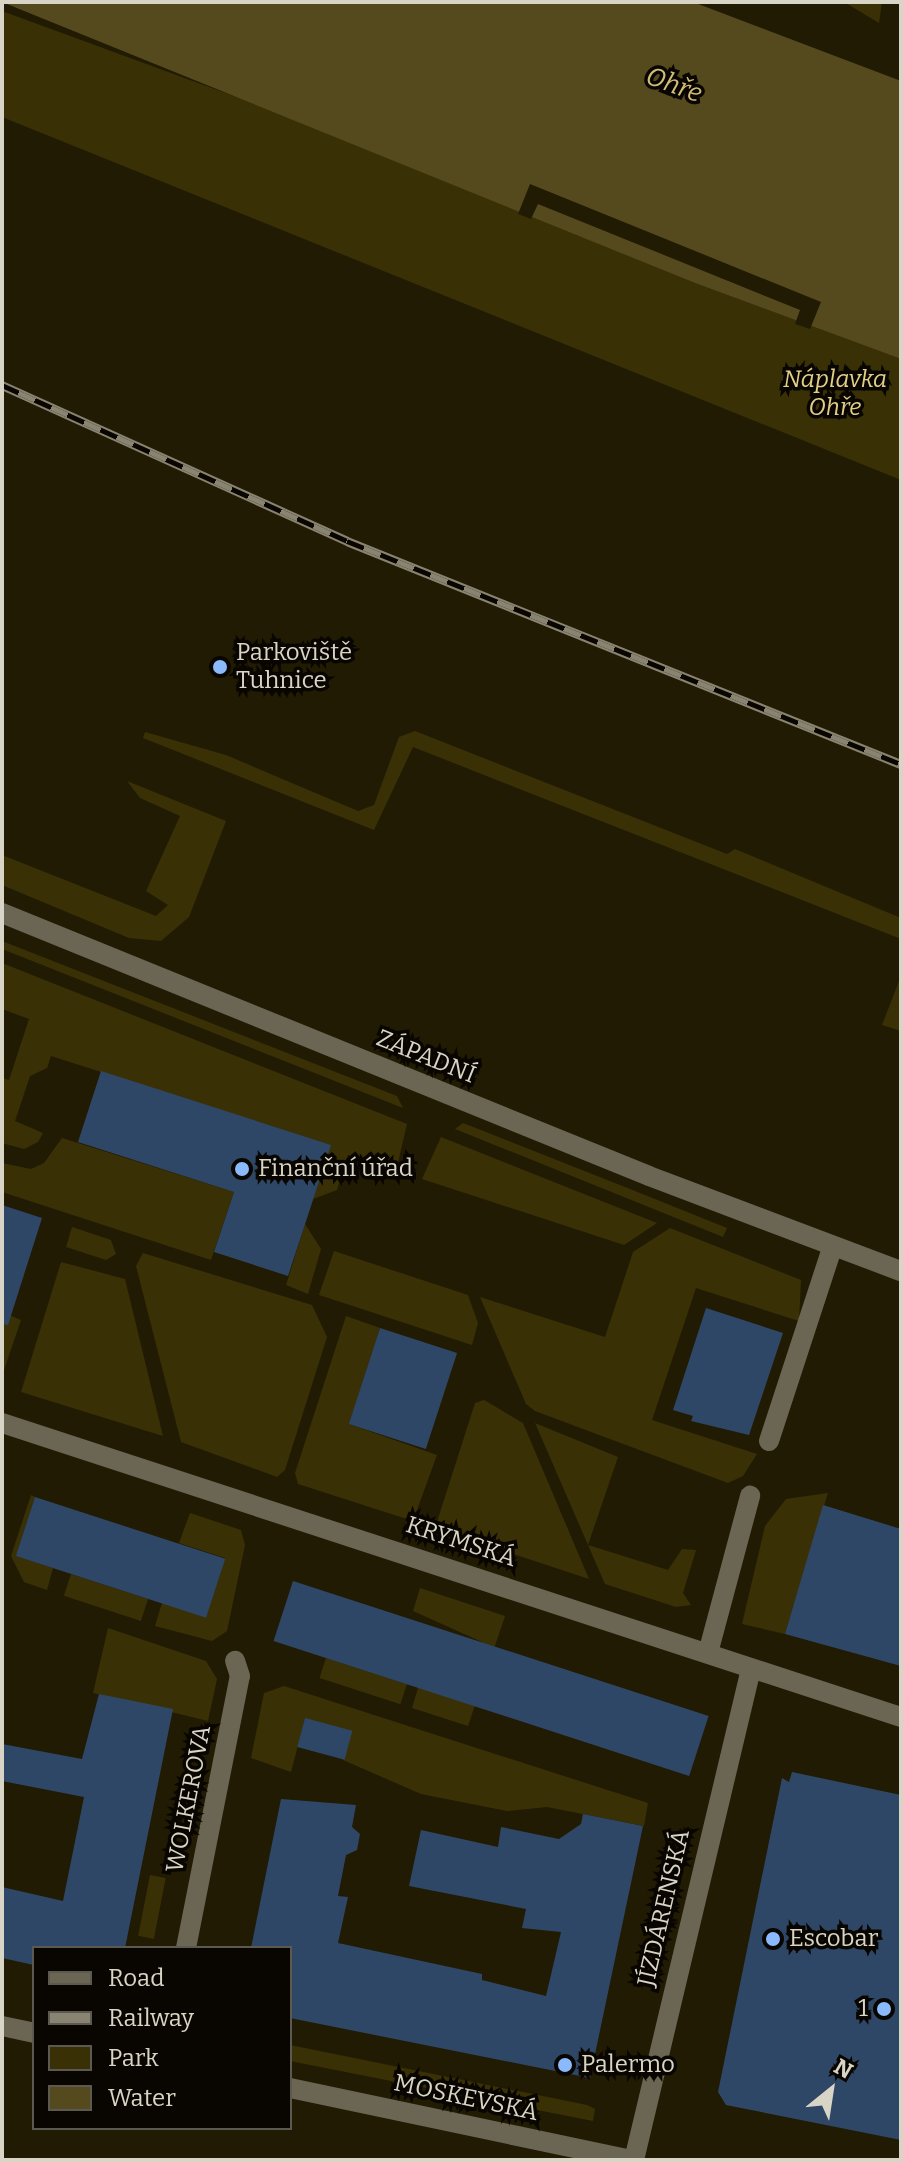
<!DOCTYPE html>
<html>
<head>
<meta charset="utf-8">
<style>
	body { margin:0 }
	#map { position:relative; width:903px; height:2162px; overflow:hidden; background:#221b03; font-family:Bitter,serif }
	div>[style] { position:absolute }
	.green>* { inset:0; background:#3a3006; transform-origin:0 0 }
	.water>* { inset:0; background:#55491e }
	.pier>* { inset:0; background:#221b03 }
	.building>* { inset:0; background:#2f4767; transform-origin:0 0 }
	.minor>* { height:20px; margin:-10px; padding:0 10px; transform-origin:10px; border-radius:10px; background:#6b6654 }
	.rail>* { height:9px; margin-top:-4.5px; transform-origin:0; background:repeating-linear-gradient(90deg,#090601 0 18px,#898471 0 36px); box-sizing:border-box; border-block:2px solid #898471 }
	.dots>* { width:22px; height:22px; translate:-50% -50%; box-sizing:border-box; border:4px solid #090601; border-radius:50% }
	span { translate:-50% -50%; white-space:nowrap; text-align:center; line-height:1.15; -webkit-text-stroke:7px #090601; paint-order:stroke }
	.park-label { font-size:24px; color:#e2ce86; font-style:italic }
	.poi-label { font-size:24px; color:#d9d5c6 }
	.left { translate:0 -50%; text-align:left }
	.right { translate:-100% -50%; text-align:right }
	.street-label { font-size:24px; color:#d9d5c6 }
	.water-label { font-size:26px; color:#d1bd76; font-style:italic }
	.frame { position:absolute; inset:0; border:4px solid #d9d5c6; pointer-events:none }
	.legend { position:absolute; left:32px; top:1946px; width:260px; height:184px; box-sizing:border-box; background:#090601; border:2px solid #5c5950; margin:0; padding:10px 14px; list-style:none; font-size:24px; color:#d9d5c6 }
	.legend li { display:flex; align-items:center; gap:16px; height:40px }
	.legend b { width:40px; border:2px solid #5c5950 }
	.north { position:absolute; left:791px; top:2050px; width:80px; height:80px; -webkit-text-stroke:6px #090601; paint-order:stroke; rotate:30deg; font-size:22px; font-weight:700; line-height:32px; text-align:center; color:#d9d5c6 }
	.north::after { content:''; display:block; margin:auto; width:28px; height:36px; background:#d9d5c6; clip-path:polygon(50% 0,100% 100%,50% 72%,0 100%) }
</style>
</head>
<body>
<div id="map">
	<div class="green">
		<i style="clip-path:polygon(844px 2px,882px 2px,879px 23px)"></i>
		<i style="clip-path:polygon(2px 11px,334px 133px,695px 283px,901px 359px,901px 480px,2px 117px)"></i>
		<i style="clip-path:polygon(415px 731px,727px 854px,735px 849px,901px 918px,901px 939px,413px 747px,374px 830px,143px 738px,145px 732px,226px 755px,358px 811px,374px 805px,399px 737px)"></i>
		<i style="clip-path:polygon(127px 781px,226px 821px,189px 917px,161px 941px,129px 938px,2px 885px,2px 855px,156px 916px,168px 905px,146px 891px,180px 816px,140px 798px)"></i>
		<i style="clip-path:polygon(2px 941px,397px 1096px,403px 1108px,2px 949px)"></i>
		<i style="clip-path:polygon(2px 963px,407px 1124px,396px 1171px,348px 1155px,337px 1190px,313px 1199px,330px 1145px,51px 1056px,47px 1068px,30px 1076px,15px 1121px,43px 1133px,38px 1142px,24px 1149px,2px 1143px,2px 1078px,9px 1080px,29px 1019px,2px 1009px)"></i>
		<i style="clip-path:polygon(901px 976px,901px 1031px,882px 1025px)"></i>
		<i style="clip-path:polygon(463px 1123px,635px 1191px,727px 1228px,723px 1237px,455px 1129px)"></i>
		<i style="clip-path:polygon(441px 1137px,657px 1223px,624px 1245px,422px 1179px)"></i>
		<i style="clip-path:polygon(62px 1138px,234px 1192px,211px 1260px,2px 1192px,2px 1163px,31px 1169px,44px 1163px)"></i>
		<i style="clip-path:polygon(305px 1224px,321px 1249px,308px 1294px,286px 1285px)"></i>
		<i style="clip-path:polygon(72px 1227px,111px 1240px,116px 1254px,106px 1260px,66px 1247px)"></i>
		<i style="clip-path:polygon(670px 1228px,801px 1280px,799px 1321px,696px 1288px,652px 1420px,757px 1454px,743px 1476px,728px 1483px,535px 1411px,526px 1404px,480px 1297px,605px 1337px,633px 1252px)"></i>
		<i style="clip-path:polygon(334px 1251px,468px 1295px,478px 1323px,472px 1345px,319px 1295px)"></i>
		<i style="clip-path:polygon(143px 1253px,312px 1305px,327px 1337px,285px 1470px,277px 1477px,181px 1442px,136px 1266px)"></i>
		<i style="clip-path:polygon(61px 1262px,125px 1279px,163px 1436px,21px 1392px)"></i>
		<i style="clip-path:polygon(2px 1312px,21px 1320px,2px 1376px)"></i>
		<i style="clip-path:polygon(346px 1316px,380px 1328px,349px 1424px,437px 1455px,413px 1521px,298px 1484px,295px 1473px)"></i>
		<i style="clip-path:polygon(484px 1400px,523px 1423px,589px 1579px,435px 1528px,475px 1403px)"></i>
		<i style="clip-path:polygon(535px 1423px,618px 1457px,588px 1545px,668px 1570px,682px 1549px,696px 1550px,683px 1593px,691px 1605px,676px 1607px,605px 1584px)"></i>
		<i style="clip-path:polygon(828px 1493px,785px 1634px,742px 1624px,765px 1526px,786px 1499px)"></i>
		<i style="clip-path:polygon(31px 1495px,35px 1497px,16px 1556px,53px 1568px,47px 1590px,24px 1582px,11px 1556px)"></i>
		<i style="clip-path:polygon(190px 1513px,241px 1530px,245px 1545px,227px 1631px,212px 1641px,155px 1626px,162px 1603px,206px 1617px,225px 1558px,179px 1543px)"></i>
		<i style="left:71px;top:1574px;width:81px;height:23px;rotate:18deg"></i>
		<i style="clip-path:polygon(420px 1588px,505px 1616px,468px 1726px,412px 1708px,418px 1688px,482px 1642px,413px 1611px)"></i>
		<i style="clip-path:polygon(108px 1628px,206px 1661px,217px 1679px,208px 1721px,93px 1693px)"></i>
		<i style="left:326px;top:1658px;width:85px;height:21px;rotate:18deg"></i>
		<i style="clip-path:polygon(284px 1686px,648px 1803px,644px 1826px,547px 1807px,507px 1811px,421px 1794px,343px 1760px,351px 1731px,305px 1719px,291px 1772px,251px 1758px,264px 1693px)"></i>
		<i style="left:150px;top:1875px;width:16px;height:62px;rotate:11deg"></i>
		<i style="clip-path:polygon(290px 2045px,587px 2105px,595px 2109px,593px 2121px,290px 2061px)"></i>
	</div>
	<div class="water">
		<i style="clip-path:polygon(2px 2px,693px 2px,901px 81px,901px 359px,695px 283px)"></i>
	</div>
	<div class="pier">
		<i style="clip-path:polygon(530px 184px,821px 302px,810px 329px,795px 324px,800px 310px,538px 204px,531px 219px,518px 214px)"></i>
	</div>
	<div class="building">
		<i style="clip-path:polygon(101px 1071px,331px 1145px,288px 1276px,214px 1252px,234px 1192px,78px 1142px)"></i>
		<i style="clip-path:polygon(2px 1205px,42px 1218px,8px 1325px,2px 1324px)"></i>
		<i style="clip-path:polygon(706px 1308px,783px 1333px,749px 1435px,691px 1421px,693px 1416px,673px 1410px)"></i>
		<i style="left:380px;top:1328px;width:81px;height:101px;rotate:18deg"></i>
		<i style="left:35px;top:1497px;width:200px;height:62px;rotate:18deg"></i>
		<i style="clip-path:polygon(823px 1505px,901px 1529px,901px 1666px,785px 1634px)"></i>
		<i style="left:293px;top:1581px;width:437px;height:63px;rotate:18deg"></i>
		<i style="clip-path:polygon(99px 1694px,173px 1709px,125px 1948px,34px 1948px,34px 1965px,2px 1958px,2px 1887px,63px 1901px,84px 1797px,2px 1781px,2px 1744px,82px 1759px)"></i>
		<i style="left:305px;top:1718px;width:49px;height:30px;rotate:15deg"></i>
		<i style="clip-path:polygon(792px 1772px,901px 1795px,901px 2140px,726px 2105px,718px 2092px,782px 1778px,789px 1782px)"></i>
		<i style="clip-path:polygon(281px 1799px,356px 1805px,352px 1827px,360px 1834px,357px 1850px,346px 1855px,338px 1896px,348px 1897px,338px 1943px,482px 1974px,482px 1980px,546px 1996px,561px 1932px,522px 1928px,526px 1909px,409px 1886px,421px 1830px,498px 1847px,501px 1827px,559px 1839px,581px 1824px,583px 1814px,643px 1826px,590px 2078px,290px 2018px,290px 1948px,251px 1948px)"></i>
	</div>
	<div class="minor">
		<i style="left:2px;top:913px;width:698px;rotate:22.12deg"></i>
		<i style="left:649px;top:1176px;width:269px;rotate:20.7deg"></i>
		<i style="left:2px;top:1423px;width:946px;rotate:18.11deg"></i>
		<i style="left:769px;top:1441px;width:203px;rotate:-71.9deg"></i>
		<i style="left:708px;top:1653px;width:163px;rotate:-75deg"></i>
		<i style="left:186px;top:1948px;width:277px;rotate:-78.8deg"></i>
		<i style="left:240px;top:1676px;width:16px;rotate:-108deg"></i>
		<i style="left:2px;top:2026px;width:33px;rotate:12deg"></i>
		<i style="left:290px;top:2088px;width:349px;rotate:11.9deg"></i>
		<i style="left:634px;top:2160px;width:505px;rotate:-76.6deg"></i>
	</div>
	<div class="rail">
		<i style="left:2px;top:385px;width:379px;rotate:24.3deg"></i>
		<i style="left:347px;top:541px;width:597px;rotate:21.93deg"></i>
	</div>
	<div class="dots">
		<i style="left:220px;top:667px;background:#8bbafc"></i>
		<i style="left:242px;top:1169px;background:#8bbafc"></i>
		<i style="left:773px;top:1939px;background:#8bbafc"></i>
		<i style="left:884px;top:2009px;background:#8bbafc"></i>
		<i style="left:565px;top:2065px;background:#8bbafc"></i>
	</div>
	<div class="park-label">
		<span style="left:835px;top:394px">Náplavka<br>Ohře</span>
	</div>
	<div class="poi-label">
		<span class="left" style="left:236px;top:667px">Parkoviště<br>Tuhnice</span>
		<span class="left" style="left:258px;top:1169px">Finanční úřad</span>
		<span class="left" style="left:789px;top:1939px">Escobar</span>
		<span class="right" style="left:868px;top:2009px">1</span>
		<span class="left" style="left:581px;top:2065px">Palermo</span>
	</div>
	<div class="street-label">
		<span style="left:426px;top:1057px;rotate:22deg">ZÁPADNÍ</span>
		<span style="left:461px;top:1542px;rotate:18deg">KRYMSKÁ</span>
		<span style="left:189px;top:1799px;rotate:-79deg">WOLKEROVA</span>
		<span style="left:664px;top:1908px;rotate:-77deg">JÍZDÁRENSKÁ</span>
		<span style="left:466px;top:2098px;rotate:12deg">MOSKEVSKÁ</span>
	</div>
	<div class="water-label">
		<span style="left:674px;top:85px;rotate:20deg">Ohře</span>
	</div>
	<div class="frame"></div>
	<ul class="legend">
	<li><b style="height:10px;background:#6b6654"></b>Road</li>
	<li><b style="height:10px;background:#898471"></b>Railway</li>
	<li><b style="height:22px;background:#3a3006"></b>Park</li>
	<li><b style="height:22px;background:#55491e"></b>Water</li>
	</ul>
	<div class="north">N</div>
</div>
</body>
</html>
